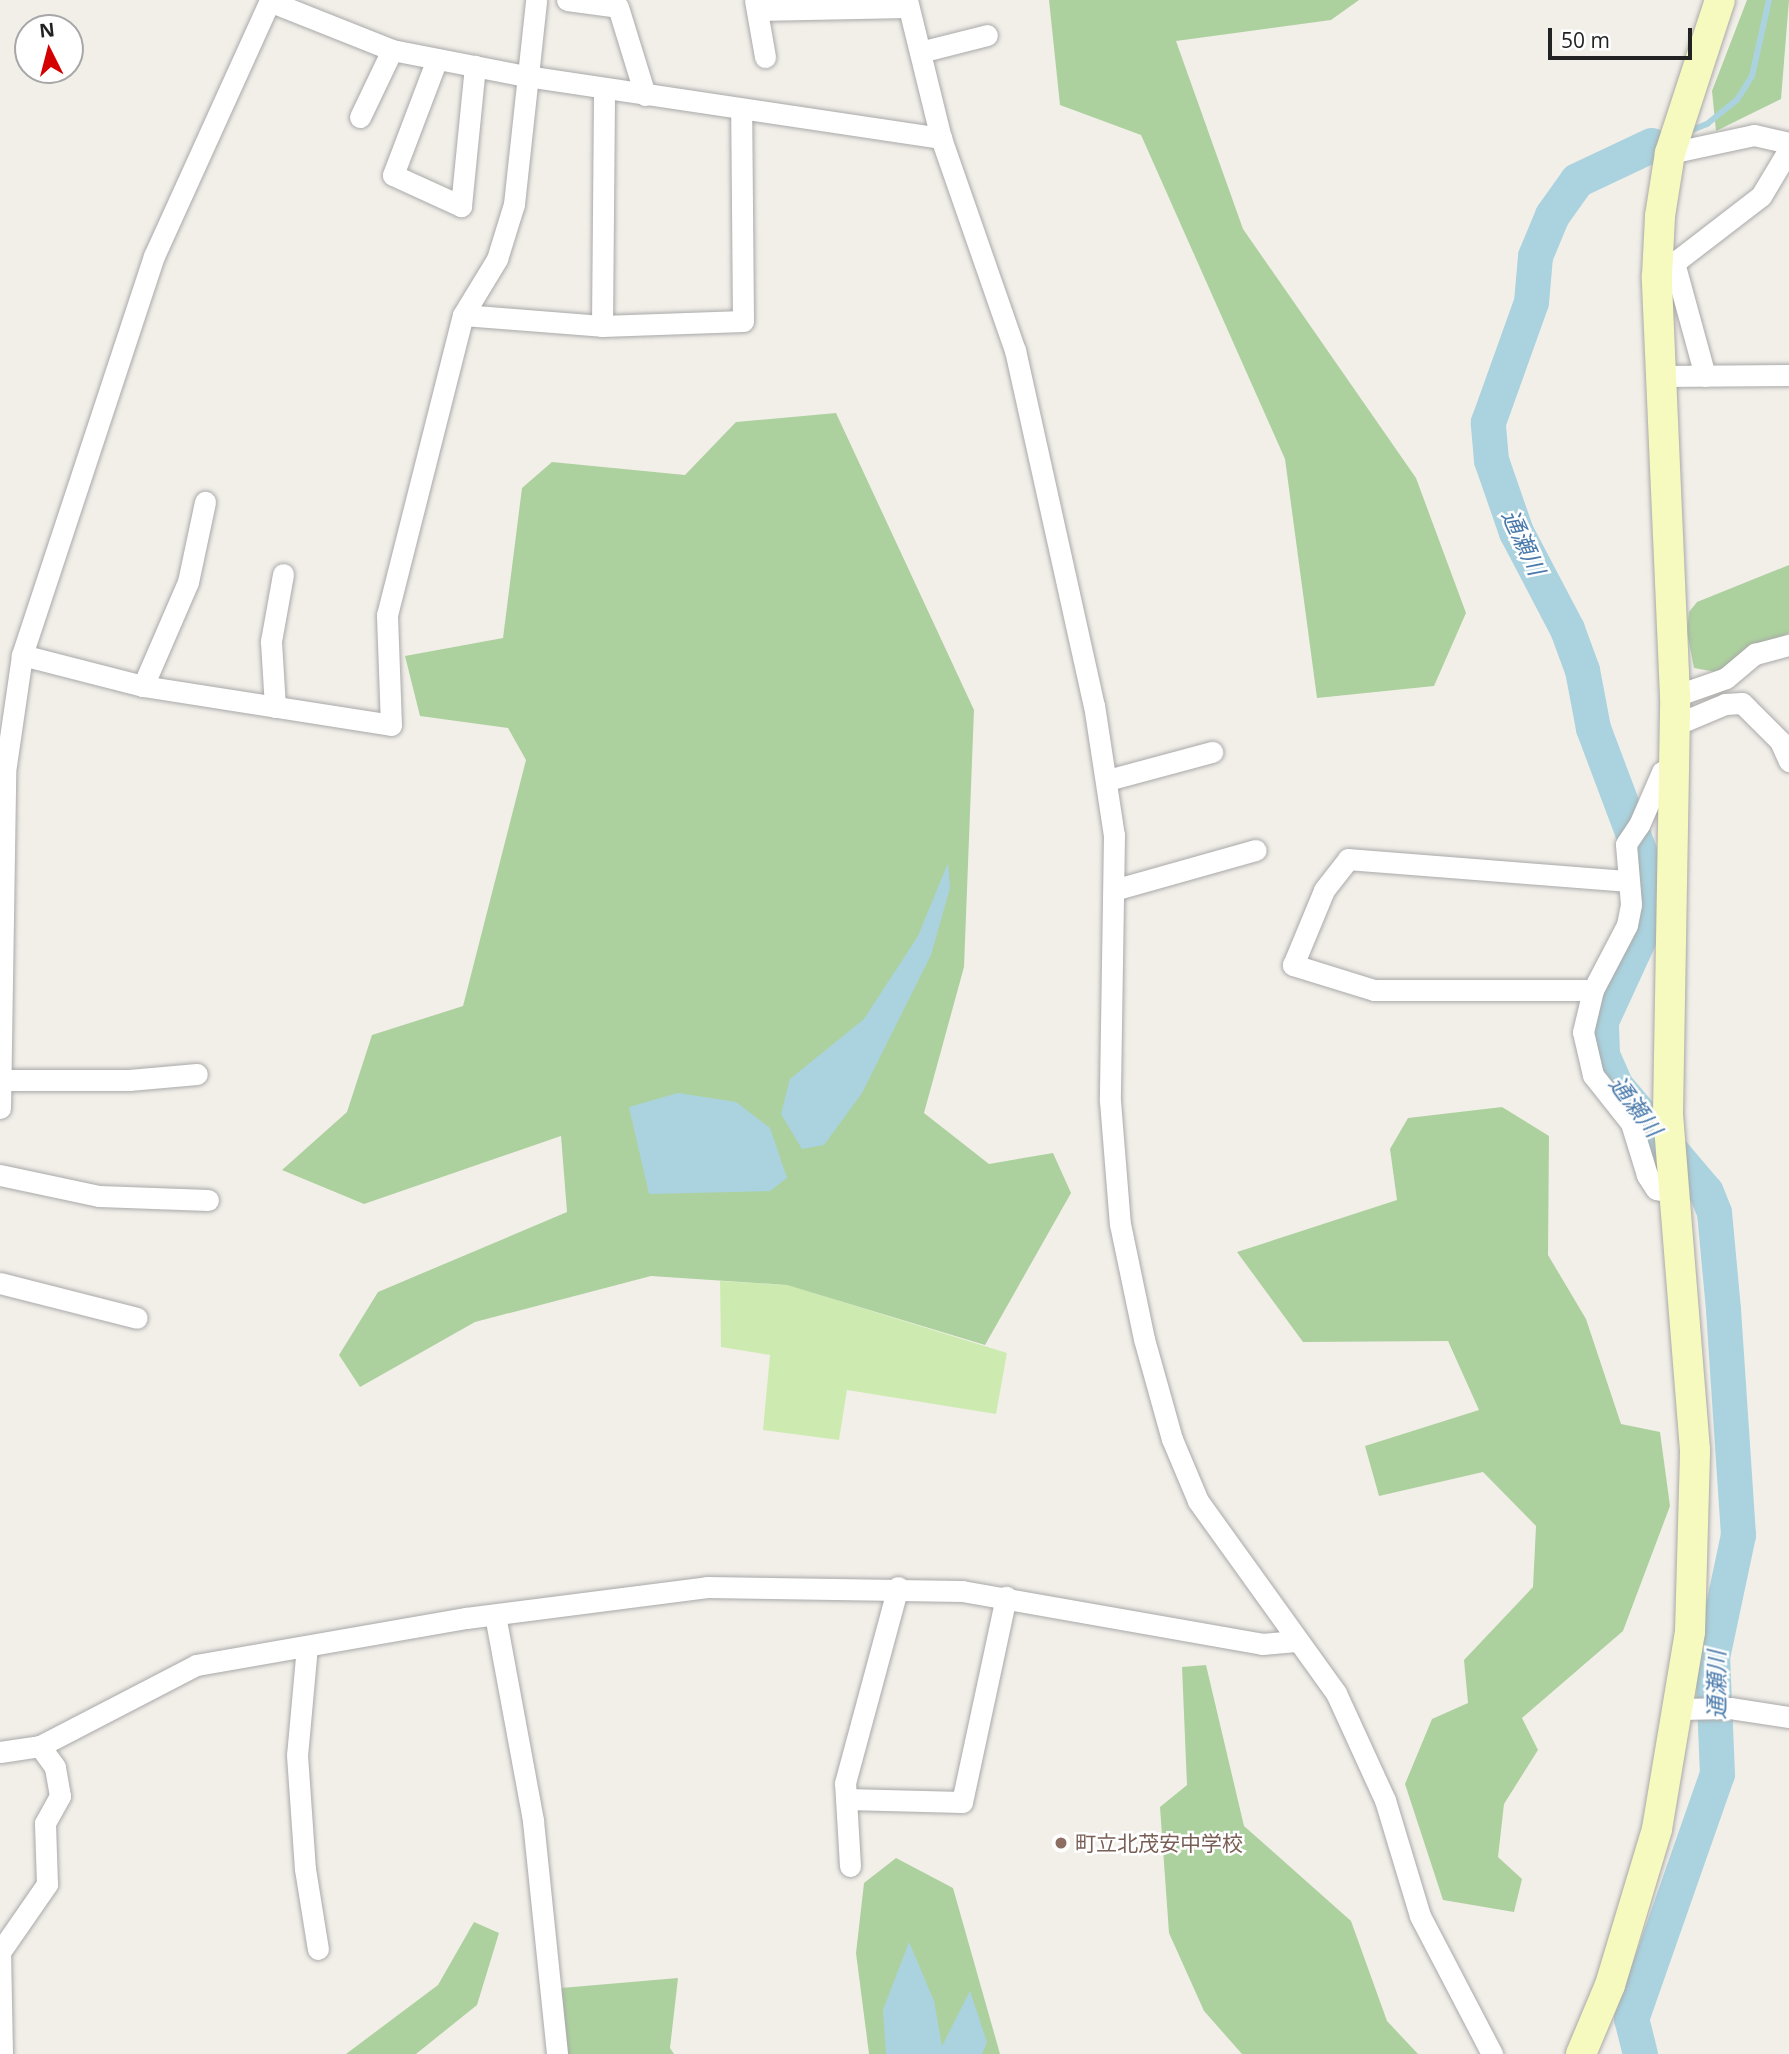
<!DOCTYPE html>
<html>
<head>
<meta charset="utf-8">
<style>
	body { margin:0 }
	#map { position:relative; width:1789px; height:2054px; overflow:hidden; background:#f2efe9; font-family:"Open Sans","Noto Sans JP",sans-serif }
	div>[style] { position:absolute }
	.grass>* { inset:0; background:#cdebb0 }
	.forest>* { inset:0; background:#add19e }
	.water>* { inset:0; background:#aad3df }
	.stream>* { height:6px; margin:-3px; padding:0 3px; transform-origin:3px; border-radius:3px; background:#aad3df }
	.river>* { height:35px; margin:-17.5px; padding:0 17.5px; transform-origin:17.5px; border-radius:17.5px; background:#aad3df }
	.roads { filter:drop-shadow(0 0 2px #a9a9a9) drop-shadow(0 0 2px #a9a9a9) }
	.street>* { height:21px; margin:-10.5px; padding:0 10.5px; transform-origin:10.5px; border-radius:10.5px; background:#fff }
	.secondary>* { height:30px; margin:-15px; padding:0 15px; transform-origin:15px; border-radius:15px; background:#f7fabf }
	.dots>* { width:19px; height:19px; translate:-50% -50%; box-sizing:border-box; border:4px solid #fff; border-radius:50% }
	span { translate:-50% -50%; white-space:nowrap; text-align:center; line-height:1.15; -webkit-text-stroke:5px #fff; paint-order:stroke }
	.education-label { font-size:21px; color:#785e54 }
	.left { translate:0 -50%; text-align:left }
	.water-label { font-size:23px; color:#4a7aab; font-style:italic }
	.north { position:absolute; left:14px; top:14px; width:70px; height:70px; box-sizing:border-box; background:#fff; border:2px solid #a7a7a7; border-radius:50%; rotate:354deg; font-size:19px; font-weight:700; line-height:28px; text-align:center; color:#222 }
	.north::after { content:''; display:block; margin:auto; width:24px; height:32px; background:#d40000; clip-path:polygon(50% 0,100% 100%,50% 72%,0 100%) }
	.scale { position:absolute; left:1548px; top:28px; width:144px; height:32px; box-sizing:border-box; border:4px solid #222; border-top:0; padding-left:9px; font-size:21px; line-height:24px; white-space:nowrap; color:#222; -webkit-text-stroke:5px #fff; paint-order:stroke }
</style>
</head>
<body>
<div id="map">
	<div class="grass">
		<i style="clip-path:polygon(720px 1281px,788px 1285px,1007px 1353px,996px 1414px,847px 1390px,839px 1440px,763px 1430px,770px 1355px,721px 1347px)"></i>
	</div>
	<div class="forest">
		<i style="clip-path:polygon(1049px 0,1359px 0,1331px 20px,1176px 41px,1243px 229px,1416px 478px,1466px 613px,1434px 686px,1317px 698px,1285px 459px,1141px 135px,1060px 105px)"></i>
		<i style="clip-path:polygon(1747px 0,1789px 0,1781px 99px,1716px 131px,1712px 91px)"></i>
		<i style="clip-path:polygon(836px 413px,974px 710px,964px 967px,924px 1113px,989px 1164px,1053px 1153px,1071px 1193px,985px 1345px,787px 1285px,651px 1276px,475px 1322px,360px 1387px,339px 1355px,378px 1292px,567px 1212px,561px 1136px,364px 1204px,282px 1170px,347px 1112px,372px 1035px,463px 1006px,526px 760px,508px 728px,420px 716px,405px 656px,503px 638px,522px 488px,552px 462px,685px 475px,736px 422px)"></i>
		<i style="clip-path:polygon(1789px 565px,1789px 633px,1716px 672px,1694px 668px,1687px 632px,1689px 612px,1697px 602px)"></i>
		<i style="clip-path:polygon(1502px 1107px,1549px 1136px,1548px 1255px,1586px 1319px,1621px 1424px,1660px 1432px,1670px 1506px,1623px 1631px,1522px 1718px,1538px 1750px,1504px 1804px,1498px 1857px,1522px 1879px,1514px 1912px,1443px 1900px,1405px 1784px,1432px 1719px,1468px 1703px,1464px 1660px,1533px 1587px,1536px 1526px,1483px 1472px,1379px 1496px,1365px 1446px,1479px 1410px,1448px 1341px,1303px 1342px,1237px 1252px,1397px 1200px,1390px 1149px,1408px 1118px)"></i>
		<i style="clip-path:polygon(1206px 1665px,1244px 1826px,1351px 1921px,1387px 2021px,1418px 2054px,1242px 2054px,1204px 2011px,1169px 1933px,1160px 1807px,1187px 1785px,1182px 1667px)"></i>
		<i style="clip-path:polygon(896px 1858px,953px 1888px,1000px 2054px,869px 2054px,856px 1953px,864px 1883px)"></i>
		<i style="clip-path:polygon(474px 1922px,499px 1933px,477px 2005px,416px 2054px,346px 2054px,438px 1985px)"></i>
		<i style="clip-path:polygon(678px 1978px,670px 2048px,674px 2054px,567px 2054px,561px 1988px)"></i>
	</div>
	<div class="water">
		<i style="clip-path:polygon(948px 863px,950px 888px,931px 955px,862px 1093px,824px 1145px,802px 1149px,781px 1114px,790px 1079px,864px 1019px,918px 936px)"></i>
		<i style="clip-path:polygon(678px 1093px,736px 1102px,770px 1128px,787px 1178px,770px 1191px,649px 1194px,629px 1107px)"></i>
		<i style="clip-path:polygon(909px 1942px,934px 2001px,942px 2046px,970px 1991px,987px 2042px,982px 2054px,886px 2054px,883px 2010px)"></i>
	</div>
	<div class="stream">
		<i style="left:1687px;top:132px;width:22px;rotate:-22deg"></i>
		<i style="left:1707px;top:124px;width:38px;rotate:-39deg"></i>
		<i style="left:1737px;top:100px;width:28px;rotate:-58deg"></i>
		<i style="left:1752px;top:76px;width:78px;rotate:-77.4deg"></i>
		<i style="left:1651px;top:145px;width:14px;rotate:-21deg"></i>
	</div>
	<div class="river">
		<i style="left:1640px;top:2054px;width:36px;rotate:-104deg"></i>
		<i style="left:1631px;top:2019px;width:260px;rotate:-70.7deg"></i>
		<i style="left:1717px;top:1774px;width:117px;rotate:-92.4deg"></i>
		<i style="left:1712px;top:1657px;width:125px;rotate:-78deg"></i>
		<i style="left:1738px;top:1535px;width:226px;rotate:-93.8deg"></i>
		<i style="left:1723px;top:1309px;width:97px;rotate:-95.3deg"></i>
		<i style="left:1714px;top:1212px;width:22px;rotate:-112deg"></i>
		<i style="left:1706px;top:1192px;width:139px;rotate:-130.3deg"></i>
		<i style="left:1616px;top:1086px;width:35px;rotate:-114deg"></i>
		<i style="left:1602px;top:1054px;width:33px;rotate:-92deg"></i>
		<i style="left:1601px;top:1021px;width:112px;rotate:-65.3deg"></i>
		<i style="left:1648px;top:919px;width:50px;rotate:-92.3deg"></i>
		<i style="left:1646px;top:869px;width:151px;rotate:-110.6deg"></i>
		<i style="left:1593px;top:728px;width:59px;rotate:-100.7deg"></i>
		<i style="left:1582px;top:670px;width:44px;rotate:-110.1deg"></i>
		<i style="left:1567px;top:629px;width:110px;rotate:-117.7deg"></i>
		<i style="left:1516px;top:532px;width:76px;rotate:-109.1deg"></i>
		<i style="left:1491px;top:460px;width:38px;rotate:-95deg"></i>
		<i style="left:1488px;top:422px;width:127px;rotate:-70.3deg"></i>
		<i style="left:1531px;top:302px;width:46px;rotate:-85deg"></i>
		<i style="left:1535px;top:256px;width:44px;rotate:-67.5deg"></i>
		<i style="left:1552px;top:215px;width:43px;rotate:-54.5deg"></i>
		<i style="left:1577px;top:180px;width:82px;rotate:-25.3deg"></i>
	</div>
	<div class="roads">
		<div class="street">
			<i style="left:567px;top:0;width:51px;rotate:7.8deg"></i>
			<i style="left:618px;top:7px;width:92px;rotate:72.9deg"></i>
			<i style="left:755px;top:0;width:58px;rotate:80deg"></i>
			<i style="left:907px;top:0;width:142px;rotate:76.2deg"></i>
			<i style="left:941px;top:138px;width:225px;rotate:70.8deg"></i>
			<i style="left:1015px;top:350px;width:364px;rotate:77.5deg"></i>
			<i style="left:1094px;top:705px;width:132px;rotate:81.3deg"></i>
			<i style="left:1114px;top:835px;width:266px;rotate:90.9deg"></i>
			<i style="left:1110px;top:1101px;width:123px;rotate:85.4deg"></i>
			<i style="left:1120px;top:1224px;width:117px;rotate:78.2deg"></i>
			<i style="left:1144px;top:1339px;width:104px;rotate:74.4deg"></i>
			<i style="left:1172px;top:1439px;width:67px;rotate:67.2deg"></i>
			<i style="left:1198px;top:1501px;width:236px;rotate:54.3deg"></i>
			<i style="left:1336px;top:1693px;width:118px;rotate:65.4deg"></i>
			<i style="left:1385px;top:1800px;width:121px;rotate:73.2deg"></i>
			<i style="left:1420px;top:1916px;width:156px;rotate:62.4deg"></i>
			<i style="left:269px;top:1px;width:132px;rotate:21.7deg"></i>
			<i style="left:392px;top:50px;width:136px;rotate:11deg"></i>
			<i style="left:526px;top:76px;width:420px;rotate:8.5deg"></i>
			<i style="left:757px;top:10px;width:151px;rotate:-1.1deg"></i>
			<i style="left:920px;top:52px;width:69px;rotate:-14.2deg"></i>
			<i style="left:437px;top:59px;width:124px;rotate:110.8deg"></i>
			<i style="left:393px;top:175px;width:75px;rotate:24.5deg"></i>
			<i style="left:461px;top:206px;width:141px;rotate:-84.3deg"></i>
			<i style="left:360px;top:117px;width:74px;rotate:-64.5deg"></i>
			<i style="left:1670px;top:153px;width:86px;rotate:-12.1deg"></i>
			<i style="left:1754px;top:135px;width:36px;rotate:13deg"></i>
			<i style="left:1675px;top:266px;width:114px;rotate:74.7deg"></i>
			<i style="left:1657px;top:276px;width:131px;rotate:-37.6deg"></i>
			<i style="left:1761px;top:196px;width:55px;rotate:-59.2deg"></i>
			<i style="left:463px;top:315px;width:139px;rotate:4.5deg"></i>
			<i style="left:602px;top:326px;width:141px;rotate:-2deg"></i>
			<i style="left:743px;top:321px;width:211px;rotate:-90.5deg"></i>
			<i style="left:602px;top:326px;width:237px;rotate:-89.5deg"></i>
			<i style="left:1661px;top:376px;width:128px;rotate:-0.4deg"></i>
			<i style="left:22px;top:655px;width:125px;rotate:14.4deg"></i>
			<i style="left:143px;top:686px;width:251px;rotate:8.9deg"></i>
			<i style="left:391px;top:725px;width:110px;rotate:-92.1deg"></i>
			<i style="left:387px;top:615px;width:309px;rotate:-75.8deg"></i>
			<i style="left:463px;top:315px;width:66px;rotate:-58.7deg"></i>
			<i style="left:497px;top:259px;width:58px;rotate:-72.8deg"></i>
			<i style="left:514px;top:204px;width:205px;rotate:-83.8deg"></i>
			<i style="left:143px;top:686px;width:113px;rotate:-66.6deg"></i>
			<i style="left:188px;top:582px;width:82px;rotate:-78deg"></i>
			<i style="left:1675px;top:696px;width:54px;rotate:-19.4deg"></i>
			<i style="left:1726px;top:678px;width:38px;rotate:-40deg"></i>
			<i style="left:1755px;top:654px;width:35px;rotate:-15deg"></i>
			<i style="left:275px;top:707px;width:66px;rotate:-93.5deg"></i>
			<i style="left:271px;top:641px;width:68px;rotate:-79.8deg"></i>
			<i style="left:1675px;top:725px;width:54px;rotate:-22.8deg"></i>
			<i style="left:1725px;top:704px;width:17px;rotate:-3deg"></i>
			<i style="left:1742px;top:703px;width:54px;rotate:45deg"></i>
			<i style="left:1780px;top:741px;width:22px;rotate:66deg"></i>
			<i style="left:1108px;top:780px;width:108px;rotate:-15.1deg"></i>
			<i style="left:1117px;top:889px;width:144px;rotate:-15.7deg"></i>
			<i style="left:1593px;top:990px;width:219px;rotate:180deg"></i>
			<i style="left:1374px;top:990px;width:85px;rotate:-162.8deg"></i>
			<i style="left:1293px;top:965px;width:81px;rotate:-67.5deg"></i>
			<i style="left:1324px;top:890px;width:39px;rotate:-52deg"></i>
			<i style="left:1348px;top:859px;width:281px;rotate:4.5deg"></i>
			<i style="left:2px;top:1080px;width:127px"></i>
			<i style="left:129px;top:1080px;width:68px;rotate:-5deg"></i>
			<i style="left:0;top:1108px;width:336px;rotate:-89.1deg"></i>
			<i style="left:5px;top:772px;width:118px;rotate:-81.7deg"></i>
			<i style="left:22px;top:655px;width:420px;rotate:-71.7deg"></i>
			<i style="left:154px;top:256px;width:281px;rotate:-65.6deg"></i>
			<i style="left:0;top:1175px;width:101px;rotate:12deg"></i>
			<i style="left:99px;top:1196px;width:109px;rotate:2.1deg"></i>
			<i style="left:1673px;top:1192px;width:17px;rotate:-170deg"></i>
			<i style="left:1656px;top:1189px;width:17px;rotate:-123deg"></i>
			<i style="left:1647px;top:1175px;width:54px;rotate:-107.1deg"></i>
			<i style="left:1631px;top:1123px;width:61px;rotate:-128.4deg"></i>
			<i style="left:1593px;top:1075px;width:44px;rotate:-103.1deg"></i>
			<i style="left:1583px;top:1032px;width:43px;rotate:-76.6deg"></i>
			<i style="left:1593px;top:990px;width:73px;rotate:-62.4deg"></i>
			<i style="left:1627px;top:925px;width:21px;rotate:-79deg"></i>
			<i style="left:1631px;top:904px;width:60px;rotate:-94.8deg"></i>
			<i style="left:1626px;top:844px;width:23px;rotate:-56deg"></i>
			<i style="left:1639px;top:825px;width:58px;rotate:-66.5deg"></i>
			<i style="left:1662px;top:772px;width:13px;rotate:-13deg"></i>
			<i style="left:0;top:1283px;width:141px;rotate:14.3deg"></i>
			<i style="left:495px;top:1615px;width:209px;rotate:79.5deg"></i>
			<i style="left:533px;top:1821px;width:234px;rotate:84.1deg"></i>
			<i style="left:307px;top:1646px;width:109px;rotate:95.2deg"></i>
			<i style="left:297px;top:1755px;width:114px;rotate:86deg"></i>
			<i style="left:305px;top:1869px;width:81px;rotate:80.8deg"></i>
			<i style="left:1680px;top:1709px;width:50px;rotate:-1.1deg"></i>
			<i style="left:1730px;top:1708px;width:60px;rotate:8.7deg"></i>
			<i style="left:0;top:1752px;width:40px;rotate:-8.5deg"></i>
			<i style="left:40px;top:1746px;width:176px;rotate:-27.4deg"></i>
			<i style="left:196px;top:1665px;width:274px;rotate:-9.9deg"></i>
			<i style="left:466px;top:1618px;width:243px;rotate:-7.3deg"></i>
			<i style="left:707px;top:1587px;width:255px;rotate:0.9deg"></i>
			<i style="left:962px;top:1591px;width:305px;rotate:10deg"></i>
			<i style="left:1262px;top:1644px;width:34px;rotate:-5deg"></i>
			<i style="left:846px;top:1799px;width:116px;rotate:1.5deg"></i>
			<i style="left:962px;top:1802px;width:210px;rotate:-77.9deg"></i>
			<i style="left:850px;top:1866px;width:83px;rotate:-93.4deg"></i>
			<i style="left:845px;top:1783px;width:203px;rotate:-74.9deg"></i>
			<i style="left:2px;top:2054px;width:102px;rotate:-91.1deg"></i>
			<i style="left:0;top:1952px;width:83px;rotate:-55.3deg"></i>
			<i style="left:47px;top:1884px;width:61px;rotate:-91.9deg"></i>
			<i style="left:45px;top:1823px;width:31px;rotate:-61deg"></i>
			<i style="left:60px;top:1796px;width:29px;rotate:-100deg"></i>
			<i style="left:55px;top:1767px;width:26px;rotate:-126deg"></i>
		</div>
		<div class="secondary">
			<i style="left:1581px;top:2054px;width:75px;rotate:-67.2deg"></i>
			<i style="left:1610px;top:1985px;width:163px;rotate:-73.2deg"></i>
			<i style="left:1657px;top:1829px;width:200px;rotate:-80.5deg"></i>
			<i style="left:1690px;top:1632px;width:182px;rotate:-88.4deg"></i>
			<i style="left:1695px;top:1450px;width:338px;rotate:-94.6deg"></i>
			<i style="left:1668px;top:1113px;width:417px;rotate:-89deg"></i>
			<i style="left:1675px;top:696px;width:420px;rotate:-92.5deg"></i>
			<i style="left:1657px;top:276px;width:60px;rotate:-87.1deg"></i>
			<i style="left:1660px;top:216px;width:64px;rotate:-81deg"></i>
			<i style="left:1670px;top:153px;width:161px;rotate:-71.9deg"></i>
		</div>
	</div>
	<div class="dots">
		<i style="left:1061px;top:1843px;background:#8d6e63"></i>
	</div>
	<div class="education-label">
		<span class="left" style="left:1075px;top:1843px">町立北茂安中学校</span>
	</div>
	<div class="water-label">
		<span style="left:1524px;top:542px;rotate:65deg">通瀬川</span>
		<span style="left:1636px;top:1106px;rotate:53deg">通瀬川</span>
		<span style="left:1716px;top:1685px;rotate:-90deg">通瀬川</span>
	</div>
	<div class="north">N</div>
	<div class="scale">50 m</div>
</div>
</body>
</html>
